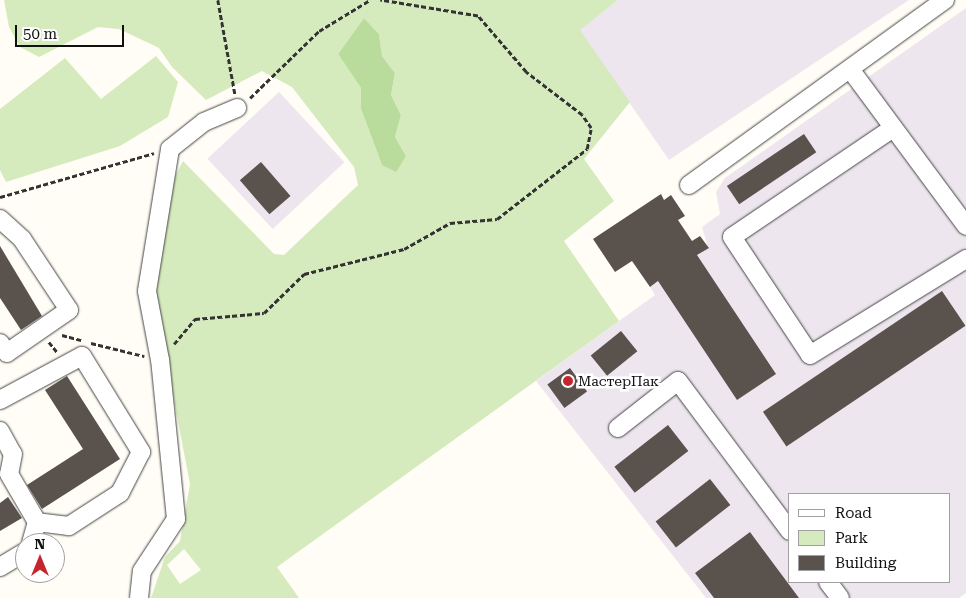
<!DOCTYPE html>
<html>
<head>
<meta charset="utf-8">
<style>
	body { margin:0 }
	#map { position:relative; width:966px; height:598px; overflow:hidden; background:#fffdf5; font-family:"Roboto Serif",serif }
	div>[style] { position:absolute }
	.industrial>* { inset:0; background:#eee6ef; transform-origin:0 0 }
	.green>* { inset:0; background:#d5ebbd }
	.forest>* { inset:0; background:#b9dc9c }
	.building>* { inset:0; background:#5a524d; transform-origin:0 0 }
	.path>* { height:2.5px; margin-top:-1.25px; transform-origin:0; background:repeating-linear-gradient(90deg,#333 0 5px,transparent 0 7.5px) }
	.roads { filter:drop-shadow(0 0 1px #444) drop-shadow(0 0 1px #444) }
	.minor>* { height:18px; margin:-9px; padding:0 9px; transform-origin:9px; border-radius:9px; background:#fff }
	.dots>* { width:14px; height:14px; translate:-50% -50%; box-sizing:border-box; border:2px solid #fff; border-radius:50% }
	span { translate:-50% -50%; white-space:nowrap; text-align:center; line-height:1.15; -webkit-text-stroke:5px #fff; paint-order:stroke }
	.poi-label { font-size:14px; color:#111 }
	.left { translate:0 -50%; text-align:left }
	.legend { position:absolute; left:788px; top:493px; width:162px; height:90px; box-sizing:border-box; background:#fff; border:1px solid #a0a0a0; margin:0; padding:6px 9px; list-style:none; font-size:15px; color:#111 }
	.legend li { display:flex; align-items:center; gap:10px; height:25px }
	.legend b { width:25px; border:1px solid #a0a0a0 }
	.north { position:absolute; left:15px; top:533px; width:50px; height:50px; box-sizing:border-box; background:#fff; border:1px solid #a0a0a0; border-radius:50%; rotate:0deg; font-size:14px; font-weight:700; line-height:20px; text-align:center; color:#111 }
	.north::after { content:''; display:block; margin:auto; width:18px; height:22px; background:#c4262e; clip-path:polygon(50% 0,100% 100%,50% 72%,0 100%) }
	.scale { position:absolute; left:15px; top:25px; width:109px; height:22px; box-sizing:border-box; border:2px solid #111; border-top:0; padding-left:6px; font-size:15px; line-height:18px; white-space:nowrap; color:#111; -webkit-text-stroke:4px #fff; paint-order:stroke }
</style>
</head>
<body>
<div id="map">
	<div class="industrial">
		<i style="clip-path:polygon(618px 0,909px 0,669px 160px,579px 30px)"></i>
		<i style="clip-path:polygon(evenodd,966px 8px,966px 593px,959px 598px,706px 598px,536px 381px,655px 295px,650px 287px,708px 248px,702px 227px,720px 214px,716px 192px,725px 178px,966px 8px,790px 494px,950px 494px,950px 582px,790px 582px,790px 494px)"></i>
		<i style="left:279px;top:92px;width:96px;height:98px;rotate:47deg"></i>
	</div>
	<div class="green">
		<i style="clip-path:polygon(evenodd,4px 0,618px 0,580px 30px,630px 102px,584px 159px,614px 201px,564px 241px,619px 321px,277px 567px,299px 598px,151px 598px,165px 557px,180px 541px,190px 484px,155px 303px,168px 190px,183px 161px,274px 254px,284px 255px,358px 185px,354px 167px,292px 87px,262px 71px,206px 100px,172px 67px,159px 48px,119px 29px,98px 27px,39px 57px,20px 47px,9px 27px,4px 0,364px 18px,379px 34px,382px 56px,395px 73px,391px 95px,401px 115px,395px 137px,406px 156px,382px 165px,361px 109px,361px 88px,338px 54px,364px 18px,4px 0,184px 549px,201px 570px,180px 584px,167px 565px,184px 549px)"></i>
		<i style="clip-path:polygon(156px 56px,178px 82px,168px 117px,120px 146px,6px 182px,0 170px,0 109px,65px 58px,101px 99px)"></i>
	</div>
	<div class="forest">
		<i style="clip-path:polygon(364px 18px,379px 34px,382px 56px,395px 73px,391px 95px,401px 115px,395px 137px,406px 156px,396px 172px,382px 165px,361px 109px,361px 88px,338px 54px)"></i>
	</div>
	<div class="building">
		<i style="left:804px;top:134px;width:22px;height:93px;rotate:56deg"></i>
		<i style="left:261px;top:162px;width:45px;height:28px;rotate:49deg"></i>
		<i style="clip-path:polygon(661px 194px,664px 200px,671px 195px,685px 216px,678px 220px,692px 241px,700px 236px,709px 248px,697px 255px,776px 374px,737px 400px,658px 281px,650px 287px,632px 261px,615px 272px,593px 239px)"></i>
		<i style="clip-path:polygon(0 246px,42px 316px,21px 330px,0 298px)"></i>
		<i style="left:942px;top:291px;width:42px;height:216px;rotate:56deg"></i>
		<i style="left:621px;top:331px;width:26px;height:39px;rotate:51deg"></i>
		<i style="left:570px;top:368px;width:29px;height:28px;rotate:54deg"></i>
		<i style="clip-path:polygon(67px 376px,120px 459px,42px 509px,27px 485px,83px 449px,45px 390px)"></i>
		<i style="left:668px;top:425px;width:33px;height:68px;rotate:52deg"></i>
		<i style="left:710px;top:479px;width:33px;height:69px;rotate:52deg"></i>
		<i style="clip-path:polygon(8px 497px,22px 518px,0 531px,0 503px)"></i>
		<i style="clip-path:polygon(750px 532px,770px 559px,799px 598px,714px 598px,695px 573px)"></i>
	</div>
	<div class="path">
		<i style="left:218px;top:0;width:96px;rotate:79.7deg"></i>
		<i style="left:250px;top:98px;width:96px;rotate:-44.2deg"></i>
		<i style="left:319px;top:31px;width:60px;rotate:-31.3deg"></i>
		<i style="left:0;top:197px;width:160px;rotate:-15.9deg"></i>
		<i style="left:62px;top:335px;width:20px;rotate:15deg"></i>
		<i style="left:49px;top:342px;width:14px;rotate:51deg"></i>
		<i style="left:91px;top:343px;width:55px;rotate:13.8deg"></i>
		<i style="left:174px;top:344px;width:33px;rotate:-50deg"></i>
		<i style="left:195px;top:319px;width:69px;rotate:-5deg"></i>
		<i style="left:264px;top:313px;width:56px;rotate:-44.3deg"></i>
		<i style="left:304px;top:274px;width:103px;rotate:-14deg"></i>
		<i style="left:404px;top:249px;width:53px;rotate:-29.5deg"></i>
		<i style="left:450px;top:223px;width:47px;rotate:-4.9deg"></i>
		<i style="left:497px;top:219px;width:114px;rotate:-37.9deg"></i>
		<i style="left:587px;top:149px;width:21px;rotate:-79deg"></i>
		<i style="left:591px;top:128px;width:16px;rotate:-125deg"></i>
		<i style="left:582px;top:115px;width:71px;rotate:-142.5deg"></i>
		<i style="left:526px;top:72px;width:74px;rotate:-130.6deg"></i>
		<i style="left:478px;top:16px;width:99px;rotate:-170.7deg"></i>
	</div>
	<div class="roads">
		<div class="minor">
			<i style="left:850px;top:69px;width:195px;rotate:53.5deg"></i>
			<i style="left:893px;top:128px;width:194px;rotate:145.9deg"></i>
			<i style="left:732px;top:237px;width:141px;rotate:56.5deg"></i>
			<i style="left:810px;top:355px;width:183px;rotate:-31.6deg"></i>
			<i style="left:689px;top:185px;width:316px;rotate:-35.9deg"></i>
			<i style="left:0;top:219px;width:30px;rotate:42deg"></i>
			<i style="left:22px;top:239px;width:85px;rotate:56.5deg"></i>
			<i style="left:69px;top:310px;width:75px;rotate:145.3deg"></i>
			<i style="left:7px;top:353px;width:12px;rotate:-125deg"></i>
			<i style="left:0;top:400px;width:93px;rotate:-28.2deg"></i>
			<i style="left:82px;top:356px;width:113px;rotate:58.4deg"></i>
			<i style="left:141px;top:452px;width:46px;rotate:117.1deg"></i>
			<i style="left:120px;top:493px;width:61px;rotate:147.1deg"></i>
			<i style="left:69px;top:526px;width:32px;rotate:-173deg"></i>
			<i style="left:37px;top:522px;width:22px;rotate:106deg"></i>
			<i style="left:618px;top:428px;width:76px;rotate:-38.1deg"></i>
			<i style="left:678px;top:381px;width:187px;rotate:53.3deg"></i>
			<i style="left:0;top:431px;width:26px;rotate:61deg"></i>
			<i style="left:13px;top:454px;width:20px;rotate:101deg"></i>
			<i style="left:9px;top:474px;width:56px;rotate:59.7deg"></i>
			<i style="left:0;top:567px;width:29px;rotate:-31deg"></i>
			<i style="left:828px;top:582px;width:20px;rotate:53deg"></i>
			<i style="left:139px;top:598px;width:27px;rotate:-84deg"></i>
			<i style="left:142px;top:571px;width:62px;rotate:-56.8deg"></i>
			<i style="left:176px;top:519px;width:160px;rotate:-95.7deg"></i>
			<i style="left:160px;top:360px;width:70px;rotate:-100.7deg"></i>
			<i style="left:147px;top:291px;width:144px;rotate:-80.8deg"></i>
			<i style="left:170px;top:149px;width:43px;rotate:-38.5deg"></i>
			<i style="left:204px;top:122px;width:36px;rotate:-23deg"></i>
		</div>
	</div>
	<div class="dots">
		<i style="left:568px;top:381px;background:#c4262e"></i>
	</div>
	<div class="poi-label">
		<span class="left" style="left:578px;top:381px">МастерПак</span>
	</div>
	<ul class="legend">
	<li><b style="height:6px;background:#fff"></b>Road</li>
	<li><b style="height:14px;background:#d5ebbd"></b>Park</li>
	<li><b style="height:14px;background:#5a524d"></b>Building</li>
	</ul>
	<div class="north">N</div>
	<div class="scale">50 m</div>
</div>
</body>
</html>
